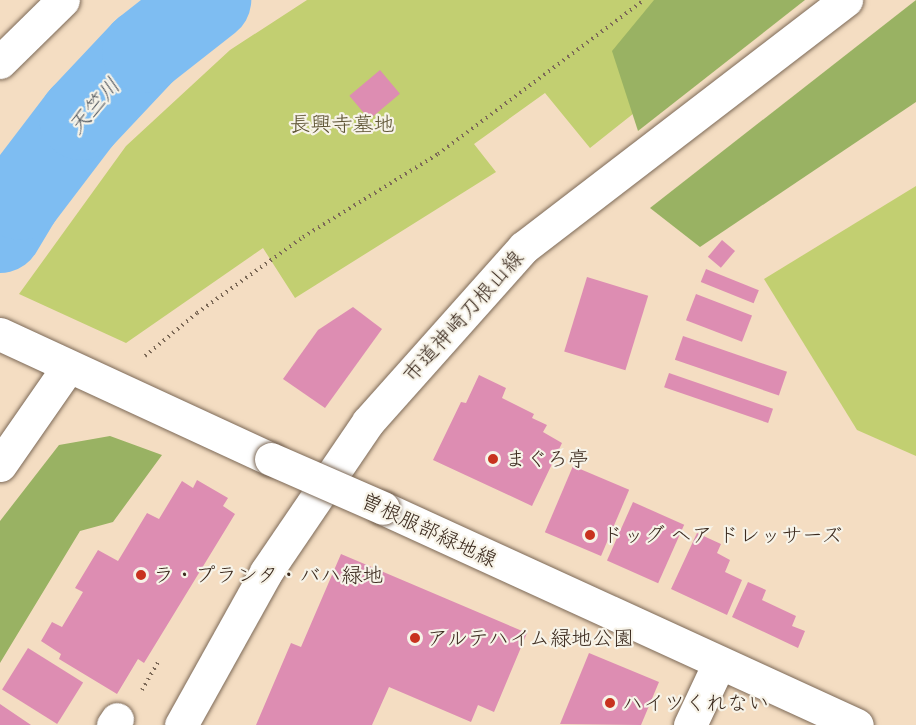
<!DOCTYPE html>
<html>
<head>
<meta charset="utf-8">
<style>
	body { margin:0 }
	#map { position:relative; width:916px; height:725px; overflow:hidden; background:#f4ddc2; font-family:Sriracha,"Klee One",sans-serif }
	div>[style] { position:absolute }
	.green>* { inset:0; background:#c2cf71 }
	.forest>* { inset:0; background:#99b263 }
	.river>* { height:84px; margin:-42px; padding:0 42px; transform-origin:42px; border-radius:42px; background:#7ebdf2 }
	.building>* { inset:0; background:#dd8db2; transform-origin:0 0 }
	.path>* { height:4px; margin-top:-2px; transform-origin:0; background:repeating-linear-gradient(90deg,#7c6957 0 1.5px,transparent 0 6px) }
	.roads { filter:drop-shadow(0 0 2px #7c6957) drop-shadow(0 0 2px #7c6957) }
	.street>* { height:33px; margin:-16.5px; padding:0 16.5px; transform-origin:16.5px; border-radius:16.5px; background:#fff }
	.secondary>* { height:33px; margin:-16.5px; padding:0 16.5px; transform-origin:16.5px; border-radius:16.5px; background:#fff }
	.bridges { filter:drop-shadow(0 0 2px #7c6957) drop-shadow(0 0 2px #7c6957) }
	.secondary-bridge>* { height:33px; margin:-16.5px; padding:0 16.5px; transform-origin:16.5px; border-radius:16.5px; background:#fff }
	.dots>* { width:16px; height:16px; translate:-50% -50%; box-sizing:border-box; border:3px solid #f7f3e8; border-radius:50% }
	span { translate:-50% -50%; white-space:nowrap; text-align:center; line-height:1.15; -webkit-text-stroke:4.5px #f7f3e8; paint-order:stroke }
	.park-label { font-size:21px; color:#5d5333 }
	.street-label { font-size:21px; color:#3b2a1e }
	.poi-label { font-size:21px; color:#3b2a1e }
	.left { translate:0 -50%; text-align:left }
	.water-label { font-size:22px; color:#4f565e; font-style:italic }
</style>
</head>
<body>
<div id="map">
	<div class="green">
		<i style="clip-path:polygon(307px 0,737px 0,745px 25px,590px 148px,545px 93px,474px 144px,496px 172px,295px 298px,263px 248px,126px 343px,19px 294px,126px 146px,230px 50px)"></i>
		<i style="clip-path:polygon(916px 186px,916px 456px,857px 430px,764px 279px)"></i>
	</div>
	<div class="forest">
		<i style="clip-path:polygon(654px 0,805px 0,638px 131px,612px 51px)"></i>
		<i style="clip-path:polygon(916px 0,916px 102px,700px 247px,650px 208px)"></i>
		<i style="clip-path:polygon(110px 436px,162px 455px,113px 522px,80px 531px,0 663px,0 521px,59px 445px)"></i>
	</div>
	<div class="river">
		<i style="left:0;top:231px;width:39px;rotate:-59deg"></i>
		<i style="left:20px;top:198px;width:101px;rotate:-52.7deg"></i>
		<i style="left:81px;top:118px;width:92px;rotate:-46.8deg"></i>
		<i style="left:144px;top:51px;width:83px;rotate:-38.1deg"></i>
	</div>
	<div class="building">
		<i style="left:380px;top:70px;width:31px;height:40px;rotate:50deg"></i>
		<i style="left:722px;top:240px;width:17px;height:22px;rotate:40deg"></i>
		<i style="left:706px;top:269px;width:57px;height:14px;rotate:22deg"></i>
		<i style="left:587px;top:277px;width:64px;height:78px;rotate:17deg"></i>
		<i style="left:696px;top:294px;width:60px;height:28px;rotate:21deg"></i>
		<i style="clip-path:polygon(353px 307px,382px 329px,325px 408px,283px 379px,318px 330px)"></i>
		<i style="left:683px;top:336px;width:110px;height:25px;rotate:19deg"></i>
		<i style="left:669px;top:373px;width:110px;height:15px;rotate:19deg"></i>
		<i style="clip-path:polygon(479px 375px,506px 388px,502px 398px,534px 414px,532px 418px,547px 425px,543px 432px,562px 443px,532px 506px,433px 460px,461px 402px,466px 403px)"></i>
		<i style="left:573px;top:466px;width:61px;height:72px;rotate:23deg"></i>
		<i style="clip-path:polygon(197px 480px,228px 498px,223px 506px,235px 514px,144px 663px,138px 659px,117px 694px,59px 659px,61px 654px,41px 641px,52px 622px,62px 627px,83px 592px,75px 588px,98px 550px,118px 561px,147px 513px,159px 519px,182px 481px,193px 488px)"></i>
		<i style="left:633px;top:502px;width:56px;height:64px;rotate:24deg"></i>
		<i style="clip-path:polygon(697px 533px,721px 544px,717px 553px,730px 560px,725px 572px,742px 580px,727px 615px,671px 589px)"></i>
		<i style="clip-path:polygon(341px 554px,527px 633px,494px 712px,478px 705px,471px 722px,389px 687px,372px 725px,256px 725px,291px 643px,301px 647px)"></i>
		<i style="clip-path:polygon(748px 582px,766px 590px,762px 600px,796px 616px,792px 626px,805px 631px,798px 648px,732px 617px)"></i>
		<i style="left:28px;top:648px;width:65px;height:49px;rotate:32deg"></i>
		<i style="clip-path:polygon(589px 653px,659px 682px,641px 725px,560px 724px)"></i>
		<i style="clip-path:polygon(0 704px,31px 725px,0 725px)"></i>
	</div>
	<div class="path">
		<i style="left:145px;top:356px;width:67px;rotate:-39.6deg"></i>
		<i style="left:197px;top:313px;width:130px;rotate:-35.6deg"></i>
		<i style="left:303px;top:237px;width:158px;rotate:-31.6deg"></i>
		<i style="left:438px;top:154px;width:257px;rotate:-36.8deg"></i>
		<i style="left:142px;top:690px;width:34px;rotate:-60deg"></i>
	</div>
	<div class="roads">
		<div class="street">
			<i style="left:0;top:465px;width:119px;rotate:-55.2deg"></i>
			<i style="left:113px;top:725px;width:7px;rotate:-56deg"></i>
			<i style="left:690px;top:725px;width:68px;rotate:-64.9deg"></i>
		</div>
		<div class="secondary">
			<i style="left:0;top:62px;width:88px;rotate:-44.5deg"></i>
			<i style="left:0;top:334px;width:298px;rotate:24.8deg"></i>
			<i style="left:383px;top:508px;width:521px;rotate:24.6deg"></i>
			<i style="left:181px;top:725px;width:175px;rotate:-60.9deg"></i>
			<i style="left:266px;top:572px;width:181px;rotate:-55.8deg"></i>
			<i style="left:368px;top:422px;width:234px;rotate:-48.3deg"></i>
			<i style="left:524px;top:247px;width:406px;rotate:-37.5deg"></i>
		</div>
	</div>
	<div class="bridges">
		<div class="secondary-bridge">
			<i style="left:271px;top:459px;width:122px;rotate:23.6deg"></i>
		</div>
	</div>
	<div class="dots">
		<i style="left:493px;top:459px;background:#c8321e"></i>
		<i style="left:590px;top:535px;background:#c8321e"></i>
		<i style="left:141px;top:575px;background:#c8321e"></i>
		<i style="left:415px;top:638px;background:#c8321e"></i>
		<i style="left:610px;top:703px;background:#c8321e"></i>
	</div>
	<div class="park-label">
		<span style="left:342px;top:124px">長興寺墓地</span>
	</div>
	<div class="street-label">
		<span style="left:463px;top:316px;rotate:-48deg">市道神崎刀根山線</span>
		<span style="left:429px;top:530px;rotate:25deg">曽根服部緑地線</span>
	</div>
	<div class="poi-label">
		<span class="left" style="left:505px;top:459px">まぐろ亭</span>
		<span class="left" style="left:602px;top:535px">ドッグ ヘア ドレッサーズ</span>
		<span class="left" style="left:153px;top:575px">ラ・プランタ・バハ緑地</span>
		<span class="left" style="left:427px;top:638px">アルテハイム緑地公園</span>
		<span class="left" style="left:622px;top:703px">ハイツくれない</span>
	</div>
	<div class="water-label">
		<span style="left:94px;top:106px;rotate:-49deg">天竺川</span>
	</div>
</div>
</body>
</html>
